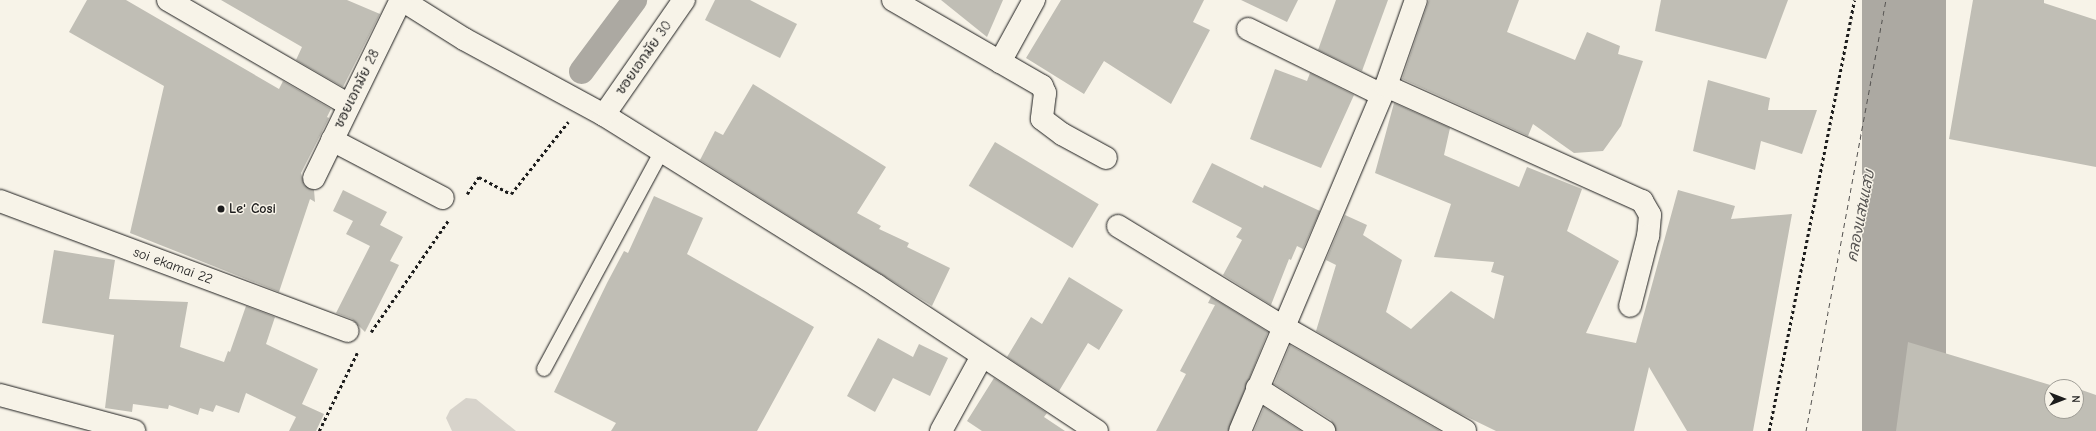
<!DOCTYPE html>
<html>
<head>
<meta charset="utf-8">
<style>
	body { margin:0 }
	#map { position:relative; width:2096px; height:431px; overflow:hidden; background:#f7f3e8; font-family:"Comic Neue","Playpen Sans Thai",sans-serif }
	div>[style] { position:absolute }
	.green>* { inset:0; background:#d7d3cb }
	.water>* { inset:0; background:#aca9a2; transform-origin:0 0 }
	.canal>* { height:25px; margin:-12.5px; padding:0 12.5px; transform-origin:12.5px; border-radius:12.5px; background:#aca9a2 }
	.ferry>* { height:1px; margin-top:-0.5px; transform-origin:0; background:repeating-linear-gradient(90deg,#565452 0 5px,transparent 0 9px) }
	.building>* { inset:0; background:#c0beb5; transform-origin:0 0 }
	.path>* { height:2.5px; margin-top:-1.25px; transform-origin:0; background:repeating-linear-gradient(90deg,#1c1c1c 0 3px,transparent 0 6px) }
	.roads { filter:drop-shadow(0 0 1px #1c1c1c) drop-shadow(0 0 1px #1c1c1c) }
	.service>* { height:14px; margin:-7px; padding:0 7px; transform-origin:7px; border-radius:7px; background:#f7f3e8 }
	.minor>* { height:22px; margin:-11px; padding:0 11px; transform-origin:11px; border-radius:11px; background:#f7f3e8 }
	.dots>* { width:11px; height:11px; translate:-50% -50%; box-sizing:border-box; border:2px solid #f7f3e8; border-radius:50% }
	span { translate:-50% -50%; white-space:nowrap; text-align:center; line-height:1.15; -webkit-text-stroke:3px #f7f3e8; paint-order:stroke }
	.street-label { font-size:14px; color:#1c1c1c }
	.poi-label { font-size:14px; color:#1c1c1c; font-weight:700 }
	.left { translate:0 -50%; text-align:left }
	.water-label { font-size:15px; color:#565452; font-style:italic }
	.north { position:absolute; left:2044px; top:379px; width:40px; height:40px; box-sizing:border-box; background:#f7f3e8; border:1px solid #9f9d96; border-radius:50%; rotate:90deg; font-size:11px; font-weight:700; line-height:16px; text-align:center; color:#1c1c1c }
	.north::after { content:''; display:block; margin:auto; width:14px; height:18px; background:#1c1c1c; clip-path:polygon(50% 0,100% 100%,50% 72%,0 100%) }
</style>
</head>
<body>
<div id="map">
	<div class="green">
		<i style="clip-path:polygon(466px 398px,476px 399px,516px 431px,452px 431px,446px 418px,450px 410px)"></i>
	</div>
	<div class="water">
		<i style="left:1862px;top:0;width:84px;height:439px"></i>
	</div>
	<div class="canal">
		<i style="left:581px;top:71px;width:89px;rotate:-53.3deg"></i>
	</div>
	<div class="ferry">
		<i style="left:1806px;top:431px;width:438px;rotate:-79.5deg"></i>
	</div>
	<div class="building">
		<i style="clip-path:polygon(87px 0,126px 0,279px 89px,283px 81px,331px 109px,327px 117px,329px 118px,301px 173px,304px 185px,314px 190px,315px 202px,310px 199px,279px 292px,130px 233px,164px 86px,69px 32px)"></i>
		<i style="clip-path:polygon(221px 0,347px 0,380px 14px,343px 87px,296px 60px,302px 47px)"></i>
		<i style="clip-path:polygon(715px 0,750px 0,797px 24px,780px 58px,705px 20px)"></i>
		<i style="clip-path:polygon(941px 0,1003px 0,987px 37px)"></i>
		<i style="clip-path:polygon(1061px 0,1204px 0,1193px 22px,1210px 30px,1171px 104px,1104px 61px,1084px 94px,1026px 58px)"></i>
		<i style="clip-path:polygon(1241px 0,1298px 0,1287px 22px)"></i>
		<i style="clip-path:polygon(1336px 0,1388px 0,1362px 71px,1318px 50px)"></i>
		<i style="clip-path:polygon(1429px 0,1519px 0,1507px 32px,1575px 60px,1587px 32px,1620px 46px,1618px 54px,1643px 61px,1621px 126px,1603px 151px,1574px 153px,1533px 124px,1528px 136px,1402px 79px)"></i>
		<i style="clip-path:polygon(1661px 0,1788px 0,1766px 59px,1655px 31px)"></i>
		<i style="clip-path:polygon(1973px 0,2044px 0,2044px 3px,2096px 20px,2096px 167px,1949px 139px)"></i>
		<i style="clip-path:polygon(1275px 69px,1307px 81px,1310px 73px,1354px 95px,1321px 168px,1250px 139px)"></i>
		<i style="clip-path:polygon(1708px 80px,1770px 98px,1768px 110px,1817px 110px,1802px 154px,1761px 141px,1755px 170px,1693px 151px)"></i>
		<i style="clip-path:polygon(753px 84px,886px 167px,857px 213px,881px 226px,879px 229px,909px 243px,907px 247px,950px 268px,932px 306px,700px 160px,715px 131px,723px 135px)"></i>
		<i style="clip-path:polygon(1394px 103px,1450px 128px,1444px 155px,1519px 187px,1527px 167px,1582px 189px,1567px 231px,1619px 261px,1586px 333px,1636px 343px,1678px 190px,1735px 206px,1731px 219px,1792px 214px,1753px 431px,1687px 431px,1649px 367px,1634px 431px,1496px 431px,1459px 413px,1316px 331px,1336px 265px,1326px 260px,1345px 215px,1367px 225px,1363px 235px,1402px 260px,1386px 312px,1411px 329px,1451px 291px,1494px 319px,1504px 276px,1491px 272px,1494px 262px,1434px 257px,1451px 204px,1375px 173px)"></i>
		<i style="left:995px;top:142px;width:121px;height:51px;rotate:31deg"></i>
		<i style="clip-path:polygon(1212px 163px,1263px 188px,1264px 185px,1320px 211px,1303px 249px,1297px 246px,1291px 260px,1289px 259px,1271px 305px,1223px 275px,1242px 240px,1236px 237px,1242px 228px,1192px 202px)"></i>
		<i style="clip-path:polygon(343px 190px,387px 212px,380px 225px,403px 237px,390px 261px,399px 265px,365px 332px,352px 319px,336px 313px,370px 246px,346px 234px,353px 221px,333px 211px)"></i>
		<i style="clip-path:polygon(654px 196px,703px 218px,687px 254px,814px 327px,757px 431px,611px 431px,616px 423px,554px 392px,607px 283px,624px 251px,628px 253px)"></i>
		<i style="clip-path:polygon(54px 250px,115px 260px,109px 299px,188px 302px,180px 347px,224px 362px,228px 351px,230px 352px,246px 306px,275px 317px,266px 344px,318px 369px,302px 404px,324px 414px,316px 431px,289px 431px,296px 417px,246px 393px,239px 413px,216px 405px,213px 412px,200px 408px,198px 415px,169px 405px,168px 409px,133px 404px,132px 412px,105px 408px,114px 335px,42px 323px)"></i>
		<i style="clip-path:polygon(1069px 277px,1123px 310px,1099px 350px,1088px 343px,1059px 391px,1007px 357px,1031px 317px,1042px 324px)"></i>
		<i style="clip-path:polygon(1211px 297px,1268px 332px,1228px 431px,1156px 431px,1186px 374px,1180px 371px,1215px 305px,1208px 303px)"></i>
		<i style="clip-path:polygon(878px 338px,913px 357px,919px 344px,948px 358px,930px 396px,893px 378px,875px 412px,847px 396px)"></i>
		<i style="clip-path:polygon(1908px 342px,2057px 387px,2052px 387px,2052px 411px,2076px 411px,2076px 388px,2096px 395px,2096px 431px,1896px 431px)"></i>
		<i style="clip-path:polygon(1290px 345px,1440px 431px,1336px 431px,1331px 420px,1274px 384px)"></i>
		<i style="clip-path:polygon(994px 378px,1047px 413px,1044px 417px,1065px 431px,982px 431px,967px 421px)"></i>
		<i style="clip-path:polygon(1264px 407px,1301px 431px,1254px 431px)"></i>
	</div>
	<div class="path">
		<i style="left:467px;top:194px;width:21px;rotate:-55deg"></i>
		<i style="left:479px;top:177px;width:36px;rotate:28deg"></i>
		<i style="left:511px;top:194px;width:92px;rotate:-51.6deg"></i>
		<i style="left:371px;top:332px;width:135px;rotate:-55.3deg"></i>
		<i style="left:319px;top:431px;width:87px;rotate:-64deg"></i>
		<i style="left:1769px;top:431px;width:439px;rotate:-78.8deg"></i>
	</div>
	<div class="roads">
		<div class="service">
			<i style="left:544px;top:369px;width:248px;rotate:-61.6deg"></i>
		</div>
		<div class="minor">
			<i style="left:168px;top:0;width:209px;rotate:30.1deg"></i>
			<i style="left:402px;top:0;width:73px;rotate:32.2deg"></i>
			<i style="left:464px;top:39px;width:159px;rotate:28.5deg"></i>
			<i style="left:604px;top:115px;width:321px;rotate:32deg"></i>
			<i style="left:876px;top:285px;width:265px;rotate:33.5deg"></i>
			<i style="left:893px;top:0;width:172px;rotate:30deg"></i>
			<i style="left:1042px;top:86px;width:8px;rotate:67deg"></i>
			<i style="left:1045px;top:93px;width:26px;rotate:97deg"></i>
			<i style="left:1042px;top:119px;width:25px;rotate:37deg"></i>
			<i style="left:1062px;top:134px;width:50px;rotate:28.6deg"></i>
			<i style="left:1248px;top:29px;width:149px;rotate:26.2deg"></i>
			<i style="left:1000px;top:62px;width:71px;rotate:-61.3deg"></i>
			<i style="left:1386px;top:86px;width:281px;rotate:24.2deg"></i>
			<i style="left:1642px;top:201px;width:16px;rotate:60deg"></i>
			<i style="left:1650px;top:215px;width:21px;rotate:95deg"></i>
			<i style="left:1648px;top:236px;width:72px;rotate:104.4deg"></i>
			<i style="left:604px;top:115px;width:140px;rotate:-55.2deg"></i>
			<i style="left:332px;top:140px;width:125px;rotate:27.6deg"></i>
			<i style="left:314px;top:178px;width:198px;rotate:-64deg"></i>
			<i style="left:0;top:201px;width:371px;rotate:20.5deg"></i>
			<i style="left:1118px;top:226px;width:192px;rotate:31.4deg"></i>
			<i style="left:1282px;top:326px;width:211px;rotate:29.8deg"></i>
			<i style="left:1257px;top:388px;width:80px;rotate:32.7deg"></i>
			<i style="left:0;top:395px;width:139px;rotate:15deg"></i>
			<i style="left:941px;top:431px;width:85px;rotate:-61.3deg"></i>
			<i style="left:1240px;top:431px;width:375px;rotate:-67.1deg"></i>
			<i style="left:1386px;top:86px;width:91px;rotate:-70.8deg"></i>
		</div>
	</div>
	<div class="dots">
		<i style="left:221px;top:209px;background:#1c1c1c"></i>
	</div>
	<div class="street-label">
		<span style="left:644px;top:58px;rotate:-55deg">ซอยเอกมัย 30</span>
		<span style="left:357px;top:89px;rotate:-64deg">ซอยเอกมัย 28</span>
		<span style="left:173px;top:266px;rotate:20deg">soi ekamai 22</span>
	</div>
	<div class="poi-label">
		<span class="left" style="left:229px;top:209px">Le' Cosi</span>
	</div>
	<div class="water-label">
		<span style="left:1861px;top:216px;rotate:-79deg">คลองแสนแสบ</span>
	</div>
	<div class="north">N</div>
</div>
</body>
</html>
